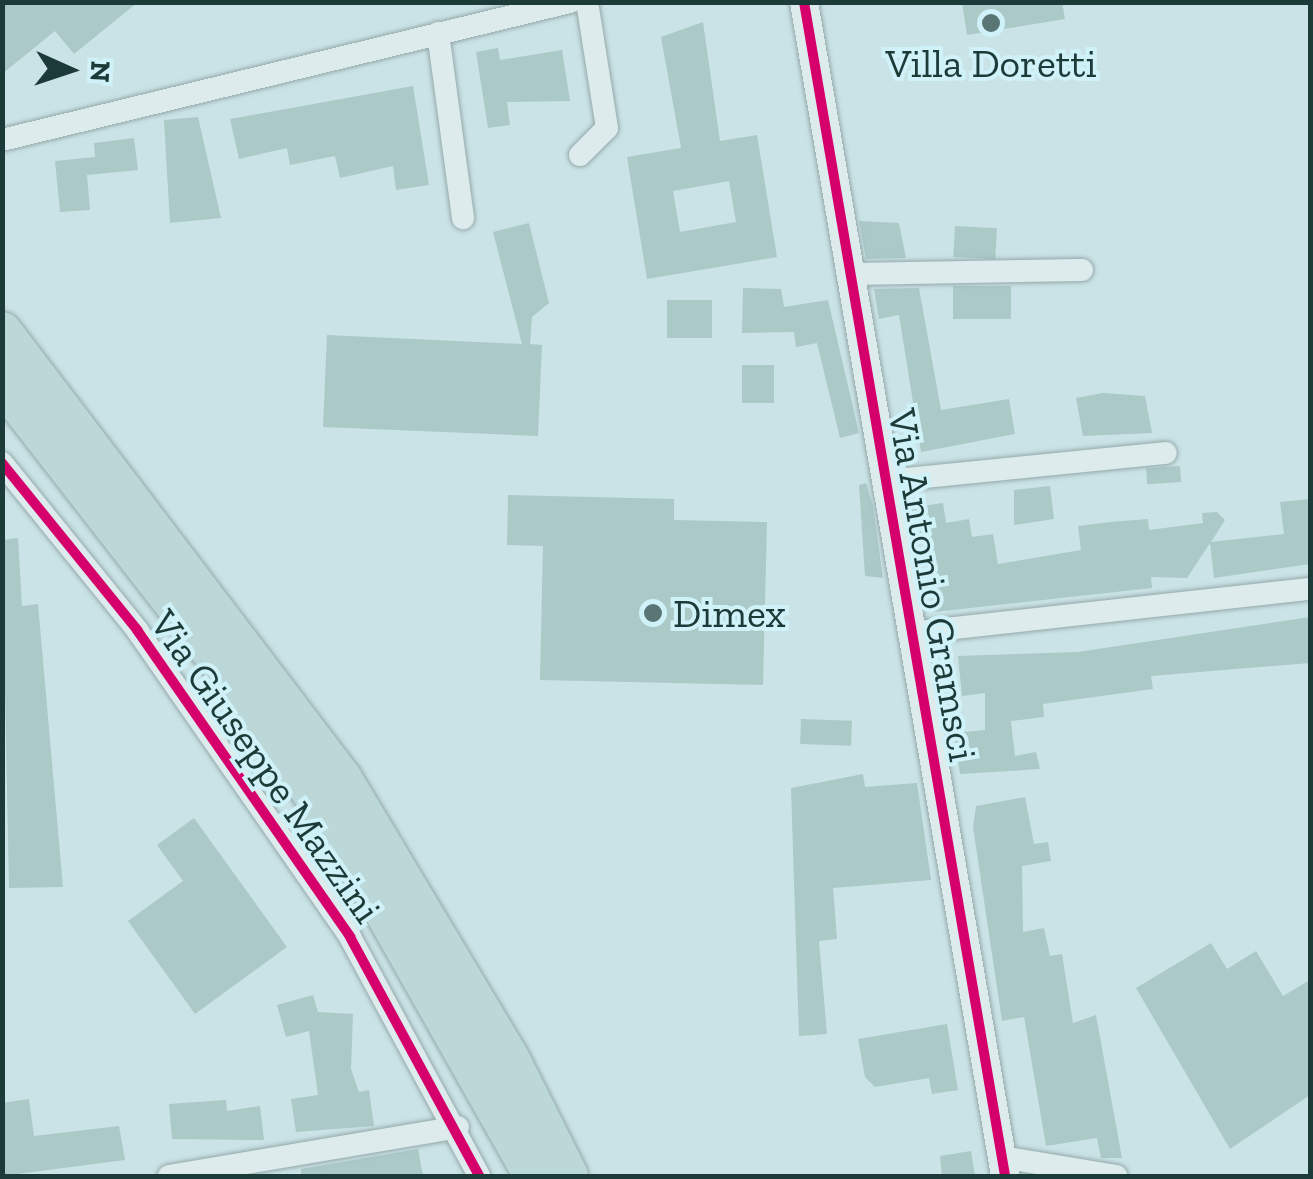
<!DOCTYPE html>
<html>
<head>
<meta charset="utf-8">
<style>
	body { margin:0 }
	#map { position:relative; width:1313px; height:1179px; overflow:hidden; background:#cae3e6; font-family:"Zilla Slab",serif }
	div>[style] { position:absolute }
	.building>* { inset:0; background:#abc9c7; transform-origin:0 0 }
	.roads { filter:drop-shadow(0 0 2px #94a9aa) drop-shadow(0 0 2px #94a9aa) }
	.minor>* { height:22px; margin:-11px; padding:0 11px; transform-origin:11px; border-radius:11px; background:#ddebed }
	.tertiary>* { height:28px; margin:-14px; padding:0 14px; transform-origin:14px; border-radius:14px; background:#ddebed }
	.motorway>* { height:40px; margin:-20px; padding:0 20px; transform-origin:20px; border-radius:20px; background:#bbd7d8 }
	.cycleway>* { height:10px; margin:-5px; padding:0 5px; transform-origin:5px; border-radius:5px; background:#d6006c }
	.dots>* { width:28px; height:28px; translate:-50% -50%; box-sizing:border-box; border:5px solid #cff2f8; border-radius:50% }
	span { translate:-50% -50%; white-space:nowrap; text-align:center; line-height:1.15; -webkit-text-stroke:8px #cff2f8; paint-order:stroke }
	.poi-label { font-size:40px; color:#1c3a37 }
	.left { translate:0 -50%; text-align:left }
	.street-label { font-size:40px; color:#1c3a37 }
	.frame { position:absolute; inset:0; border:5px solid #1c3a37; pointer-events:none }
	.north { position:absolute; left:20px; top:20px; width:100px; height:100px; -webkit-text-stroke:8px #cff2f8; paint-order:stroke; rotate:93deg; font-size:28px; font-weight:700; line-height:40px; text-align:center; color:#1c3a37 }
	.north::after { content:''; display:block; margin:auto; width:35px; height:45px; background:#1c3a37; clip-path:polygon(50% 0,100% 100%,50% 72%,0 100%) }
</style>
</head>
<body>
<div id="map">
	<div class="building">
		<i style="clip-path:polygon(2px 2px,138px 2px,74px 54px,55px 31px,2px 74px)"></i>
		<i style="clip-path:polygon(962px 2px,1062px 2px,1065px 19px,967px 35px)"></i>
		<i style="clip-path:polygon(evenodd,703px 22px,720px 141px,757px 135px,777px 257px,647px 279px,627px 157px,681px 148px,661px 37px,703px 22px,729px 181px,736px 222px,680px 232px,673px 191px,729px 181px)"></i>
		<i style="clip-path:polygon(498px 48px,500px 60px,562px 50px,570px 101px,507px 102px,510px 125px,488px 128px,476px 52px)"></i>
		<i style="clip-path:polygon(413px 86px,429px 185px,396px 190px,393px 166px,340px 178px,335px 156px,290px 165px,287px 148px,239px 159px,230px 119px)"></i>
		<i style="clip-path:polygon(198px 117px,221px 218px,170px 223px,164px 120px)"></i>
		<i style="clip-path:polygon(134px 138px,138px 170px,87px 175px,90px 210px,60px 212px,55px 161px,95px 157px,94px 143px)"></i>
		<i style="clip-path:polygon(859px 221px,899px 223px,906px 258px,866px 259px)"></i>
		<i style="clip-path:polygon(529px 223px,549px 303px,532px 317px,530px 344px,542px 345px,538px 436px,323px 427px,327px 335px,522px 344px,493px 232px)"></i>
		<i style="left:955px;top:226px;width:42px;height:31px;rotate:3deg"></i>
		<i style="left:1011px;top:286px;width:33px;height:58px;rotate:90deg"></i>
		<i style="clip-path:polygon(743px 288px,781px 289px,784px 307px,828px 300px,859px 433px,840px 438px,817px 343px,796px 347px,794px 332px,742px 333px)"></i>
		<i style="clip-path:polygon(919px 288px,941px 410px,1009px 399px,1015px 434px,921px 452px,899px 315px,879px 319px,874px 289px)"></i>
		<i style="left:667px;top:300px;width:45px;height:38px"></i>
		<i style="left:742px;top:365px;width:32px;height:38px"></i>
		<i style="clip-path:polygon(1103px 393px,1145px 396px,1152px 433px,1083px 436px,1076px 398px)"></i>
		<i style="left:1180px;top:466px;width:16px;height:34px;rotate:86deg"></i>
		<i style="clip-path:polygon(866px 483px,873px 506px,883px 578px,865px 576px,859px 485px)"></i>
		<i style="clip-path:polygon(1050px 486px,1054px 519px,1014px 525px,1014px 490px)"></i>
		<i style="clip-path:polygon(508px 495px,674px 499px,674px 520px,767px 522px,763px 685px,540px 680px,543px 546px,507px 545px)"></i>
		<i style="clip-path:polygon(1310px 499px,1310px 564px,1214px 578px,1210px 543px,1187px 578px,1151px 577px,1152px 588px,934px 612px,925px 540px,914px 542px,908px 508px,943px 503px,946px 523px,969px 519px,972px 537px,993px 534px,998px 564px,1081px 550px,1078px 526px,1110px 522px,1148px 519px,1149px 530px,1203px 523px,1202px 513px,1217px 512px,1225px 520px,1211px 542px,1284px 534px,1280px 502px)"></i>
		<i style="clip-path:polygon(18px 538px,22px 606px,38px 604px,63px 887px,9px 888px,2px 540px)"></i>
		<i style="clip-path:polygon(1310px 617px,1310px 663px,1151px 676px,1153px 689px,1043px 704px,1044px 717px,1011px 721px,1015px 756px,1036px 752px,1040px 769px,960px 774px,954px 733px,985px 730px,985px 693px,962px 696px,958px 656px,1078px 652px)"></i>
		<i style="left:801px;top:719px;width:51px;height:25px;rotate:2deg"></i>
		<i style="clip-path:polygon(863px 774px,865px 787px,917px 783px,931px 880px,833px 888px,837px 939px,819px 941px,827px 1034px,799px 1036px,791px 788px)"></i>
		<i style="clip-path:polygon(1025px 797px,1034px 844px,1048px 842px,1051px 861px,1022px 866px,1023px 932px,1044px 928px,1050px 956px,1062px 954px,1073px 1023px,1096px 1015px,1122px 1158px,1101px 1158px,1097px 1138px,1046px 1146px,1024px 1017px,1002px 1021px,973px 827px,976px 806px)"></i>
		<i style="clip-path:polygon(194px 818px,287px 947px,195px 1014px,128px 921px,183px 881px,157px 845px)"></i>
		<i style="clip-path:polygon(1211px 943px,1227px 969px,1256px 951px,1283px 996px,1310px 980px,1310px 1095px,1230px 1149px,1136px 988px)"></i>
		<i style="clip-path:polygon(313px 995px,318px 1012px,353px 1014px,351px 1069px,359px 1092px,369px 1090px,374px 1126px,296px 1132px,291px 1099px,318px 1095px,309px 1031px,286px 1037px,277px 1005px)"></i>
		<i style="clip-path:polygon(947px 1024px,958px 1090px,932px 1094px,929px 1078px,875px 1087px,865px 1077px,858px 1039px)"></i>
		<i style="clip-path:polygon(29px 1099px,34px 1136px,119px 1126px,125px 1160px,2px 1176px,2px 1103px)"></i>
		<i style="clip-path:polygon(226px 1100px,227px 1111px,260px 1106px,264px 1140px,172px 1139px,169px 1104px)"></i>
		<i style="clip-path:polygon(418px 1149px,423px 1176px,301px 1176px,301px 1169px)"></i>
		<i style="clip-path:polygon(971px 1151px,975px 1176px,942px 1176px,940px 1156px)"></i>
	</div>
	<div class="roads">
		<div class="minor">
			<i style="left:438px;top:33px;width:187px;rotate:82.3deg"></i>
			<i style="left:2px;top:140px;width:585px;rotate:-13.66deg"></i>
			<i style="left:580px;top:155px;width:38px;rotate:-45deg"></i>
			<i style="left:607px;top:128px;width:128px;rotate:-99deg"></i>
			<i style="left:849px;top:274px;width:233px;rotate:-1deg"></i>
			<i style="left:2px;top:463px;width:215px;rotate:51deg"></i>
			<i style="left:137px;top:630px;width:374px;rotate:55.2deg"></i>
			<i style="left:350px;top:937px;width:272px;rotate:61.6deg"></i>
			<i style="left:885px;top:481px;width:282px;rotate:-5.7deg"></i>
			<i style="left:909px;top:633px;width:403px;rotate:-6.3deg"></i>
			<i style="left:1001px;top:1157px;width:117px;rotate:9.4deg"></i>
			<i style="left:169px;top:1176px;width:293px;rotate:-9.6deg"></i>
		</div>
		<div class="tertiary">
			<i style="left:804px;top:2px;width:1191px;rotate:80.28deg"></i>
		</div>
		<div class="motorway">
			<i style="left:2px;top:332px;width:562px;rotate:52.74deg"></i>
			<i style="left:342px;top:779px;width:323px;rotate:59.1deg"></i>
			<i style="left:508px;top:1056px;width:134px;rotate:63.4deg"></i>
			<i style="left:2px;top:382px;width:403px;rotate:52.1deg"></i>
			<i style="left:250px;top:700px;width:174px;rotate:56.2deg"></i>
			<i style="left:347px;top:845px;width:380px;rotate:60.5deg"></i>
		</div>
	</div>
	<div class="cycleway">
		<i style="left:804px;top:2px;width:1191px;rotate:80.28deg"></i>
		<i style="left:2px;top:463px;width:215px;rotate:51deg"></i>
		<i style="left:137px;top:630px;width:374px;rotate:55.2deg"></i>
		<i style="left:350px;top:937px;width:272px;rotate:61.6deg"></i>
	</div>
	<div class="dots">
		<i style="left:991px;top:23px;background:#597574"></i>
		<i style="left:653px;top:613px;background:#597574"></i>
	</div>
	<div class="poi-label">
		<span style="left:991px;top:63px">Villa Doretti</span>
		<span class="left" style="left:673px;top:613px">Dimex</span>
	</div>
	<div class="street-label">
		<span style="left:933px;top:585px;rotate:80deg">Via Antonio Gramsci</span>
		<span style="left:266px;top:766px;rotate:55deg">Via Giuseppe Mazzini</span>
	</div>
	<div class="frame"></div>
	<div class="north">N</div>
</div>
</body>
</html>
